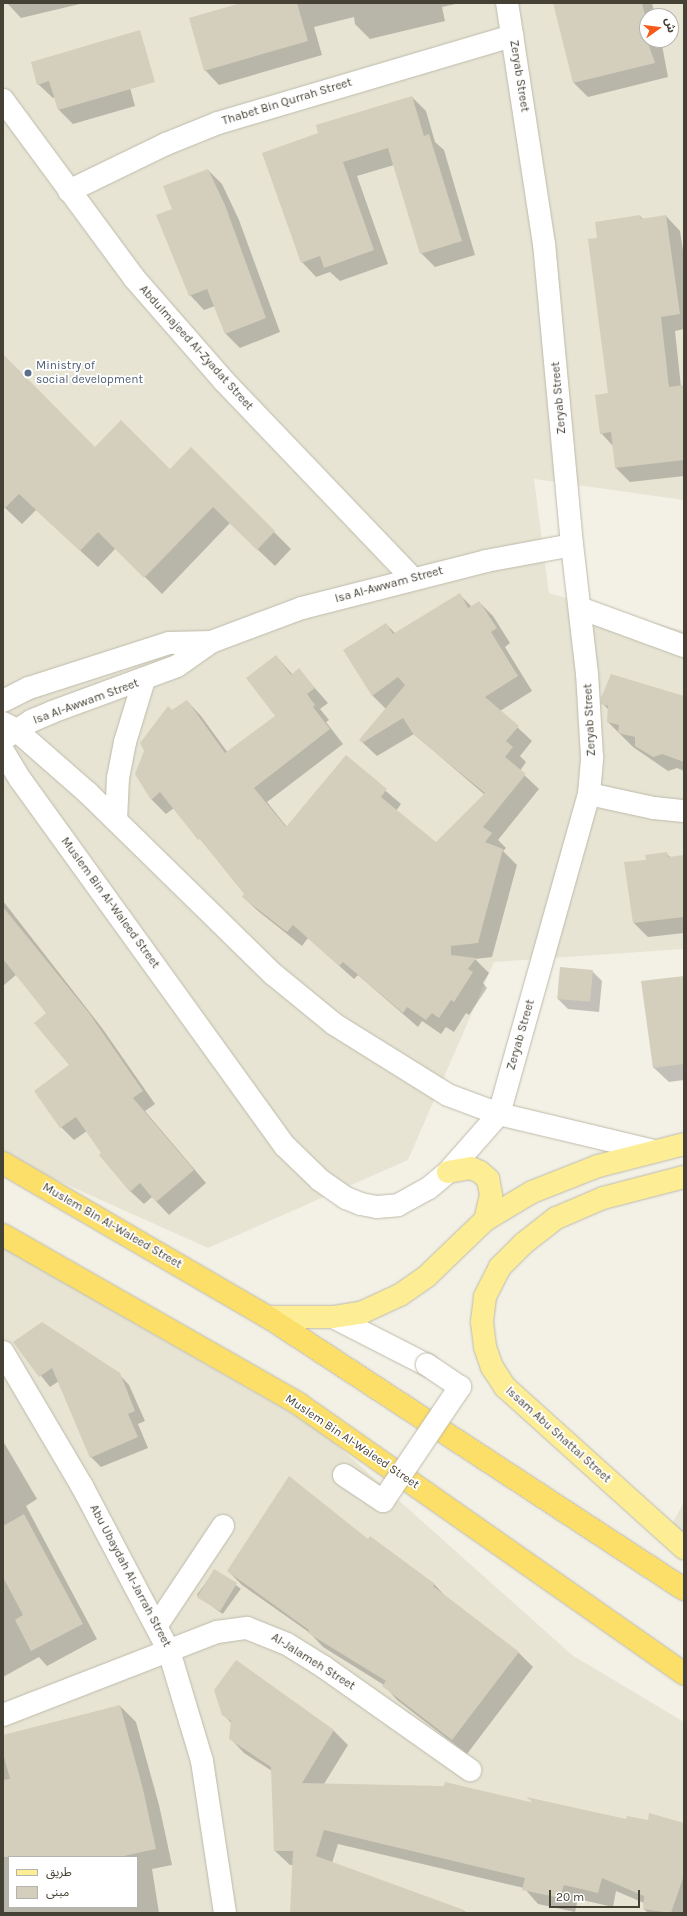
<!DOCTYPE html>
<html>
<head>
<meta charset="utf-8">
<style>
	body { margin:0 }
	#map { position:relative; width:687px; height:1916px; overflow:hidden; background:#f3f1e6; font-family:Karla,"Noto Sans Arabic",sans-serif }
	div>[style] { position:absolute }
	.residential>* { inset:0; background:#e7e4d4 }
	.shadow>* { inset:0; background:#0003; transform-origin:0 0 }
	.building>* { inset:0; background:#d4cebc; transform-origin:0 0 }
	.roads { filter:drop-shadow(0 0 1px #bebaa9) drop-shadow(0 0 1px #bebaa9) }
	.minor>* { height:22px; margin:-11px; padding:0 11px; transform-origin:11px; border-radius:11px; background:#fff }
	.major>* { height:22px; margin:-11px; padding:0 11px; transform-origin:11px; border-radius:11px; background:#fdee95 }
	.highway>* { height:22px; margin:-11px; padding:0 11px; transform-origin:11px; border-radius:11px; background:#fcdf68 }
	.bridges { filter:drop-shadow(0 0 1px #bebaa9) drop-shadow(0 0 1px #bebaa9) }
	.minor-bridge>* { height:22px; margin:-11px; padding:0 11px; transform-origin:11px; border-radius:11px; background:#fff }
	.dots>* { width:11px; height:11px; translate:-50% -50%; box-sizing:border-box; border:2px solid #fff; border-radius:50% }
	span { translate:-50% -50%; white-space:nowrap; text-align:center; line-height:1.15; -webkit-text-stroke:3.5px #fff; paint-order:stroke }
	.street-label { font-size:12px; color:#464135 }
	.service-label { font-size:12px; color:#4e5e75 }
	.left { translate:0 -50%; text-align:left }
	.frame { position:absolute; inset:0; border:4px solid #464135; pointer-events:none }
	.legend { position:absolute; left:8px; top:1856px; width:130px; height:52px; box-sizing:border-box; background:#fff; border:1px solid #b5b3ae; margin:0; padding:5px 7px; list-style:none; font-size:12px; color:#464135 }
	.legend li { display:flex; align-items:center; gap:8px; height:20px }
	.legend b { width:20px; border:1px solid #b5b3ae }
	.north { position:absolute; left:639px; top:8px; width:40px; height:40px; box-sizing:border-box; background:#fff; border:1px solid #b5b3ae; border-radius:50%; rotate:76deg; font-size:11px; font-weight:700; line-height:16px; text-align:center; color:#464135 }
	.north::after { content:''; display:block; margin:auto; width:14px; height:18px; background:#f75919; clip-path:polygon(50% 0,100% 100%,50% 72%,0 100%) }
	.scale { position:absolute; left:549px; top:1890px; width:91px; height:18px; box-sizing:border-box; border:2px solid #464135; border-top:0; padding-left:5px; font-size:12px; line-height:14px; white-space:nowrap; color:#464135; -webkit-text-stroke:3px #fff; paint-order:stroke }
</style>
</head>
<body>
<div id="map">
	<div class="residential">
		<i style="clip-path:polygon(evenodd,3px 3px,684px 3px,684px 500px,534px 479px,549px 593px,684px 631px,684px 949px,494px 962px,408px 1160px,208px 1248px,3px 1156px,3px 3px,647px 16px,671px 16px,671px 40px,647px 40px,647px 16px)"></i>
		<i style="clip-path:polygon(evenodd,3px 1237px,111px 1310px,320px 1430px,572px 1655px,684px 1722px,684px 1913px,3px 1913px,3px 1237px,9px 1857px,137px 1857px,137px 1907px,9px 1907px,9px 1857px)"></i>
		<i style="clip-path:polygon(684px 1502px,684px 1542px,667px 1533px)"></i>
	</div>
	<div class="shadow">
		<i style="clip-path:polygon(7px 3px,84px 3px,21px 18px)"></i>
		<i style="clip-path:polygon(245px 3px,460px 3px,442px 7px,445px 21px,370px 39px,355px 24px,354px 17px,314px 27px,322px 55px,219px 85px,205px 70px)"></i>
		<i style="clip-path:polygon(554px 3px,652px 3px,655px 16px,647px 16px,647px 40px,661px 40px,668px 77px,588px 97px,574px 83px)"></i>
		<i style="clip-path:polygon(121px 55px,135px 106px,73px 124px,59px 110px,55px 98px,53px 98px,38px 84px)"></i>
		<i style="clip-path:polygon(412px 97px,426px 111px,435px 142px,444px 150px,475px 255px,435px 267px,421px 253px,394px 165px,357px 176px,388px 264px,340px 281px,330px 272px,316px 277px,302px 262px,320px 133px)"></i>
		<i style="clip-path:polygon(208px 170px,222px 184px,239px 220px,280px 332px,240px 348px,226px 334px,215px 306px,204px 310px,190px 295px,173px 209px)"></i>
		<i style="clip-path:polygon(640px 216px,643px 219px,666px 216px,680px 231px,684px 257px,684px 329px,675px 331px,681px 387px,684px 386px,684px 476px,630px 482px,616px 468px,613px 446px,601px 433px,609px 394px,599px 238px)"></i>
		<i style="clip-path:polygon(3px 356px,95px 448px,170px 470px,191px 449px,291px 549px,275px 566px,230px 523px,162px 594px,116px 548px,98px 567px,36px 510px,22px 524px,3px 506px)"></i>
		<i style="clip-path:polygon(460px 595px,472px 607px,479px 602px,493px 616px,510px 643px,505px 647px,532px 691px,500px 711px,532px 741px,520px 756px,526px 762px,520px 771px,539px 789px,498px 840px,506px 848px,503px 851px,517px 865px,492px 957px,475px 959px,489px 973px,483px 983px,487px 988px,469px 1015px,466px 1013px,454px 1032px,446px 1027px,441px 1034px,422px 1021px,418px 1027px,358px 975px,354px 979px,308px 938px,302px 946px,258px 911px,243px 897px,246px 894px,174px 808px,166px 814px,152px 800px,137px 774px,172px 711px,187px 701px,201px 716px,228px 753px,276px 716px,276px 656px,293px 675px,299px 670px,328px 703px,320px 709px,329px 720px,326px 722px,343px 744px,267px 802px,287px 827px,346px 757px,401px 804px,396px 811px,436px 843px,485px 795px,414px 734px,377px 756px,362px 742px,386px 709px,373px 696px,345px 650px,386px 624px,396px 634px)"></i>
		<i style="clip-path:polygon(684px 697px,684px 771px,677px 768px,668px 771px,633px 747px,608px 722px,609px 710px,602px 703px)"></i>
		<i style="clip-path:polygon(666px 853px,671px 858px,684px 856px,684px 933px,648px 937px,634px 923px,647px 861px)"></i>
		<i style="clip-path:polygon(3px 901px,102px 1028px,155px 1104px,145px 1111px,206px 1183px,169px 1215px,152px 1197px,144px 1204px,130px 1191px,87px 1131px,74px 1140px,61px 1127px,70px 1066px,47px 1013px,17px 974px,3px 986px)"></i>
		<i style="clip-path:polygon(592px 971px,602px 981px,599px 1012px,568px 1009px,558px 999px)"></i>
		<i style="clip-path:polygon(684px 977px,684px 1080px,669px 1082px,654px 1068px)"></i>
		<i style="clip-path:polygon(14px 1342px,119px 1374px,129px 1385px,145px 1421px,138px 1424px,148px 1448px,101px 1467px,91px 1457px,59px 1381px,50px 1387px)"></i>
		<i style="clip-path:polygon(3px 1441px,37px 1499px,26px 1506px,97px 1639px,47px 1666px,39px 1657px,3px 1677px)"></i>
		<i style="clip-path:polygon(369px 1541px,434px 1584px,448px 1599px,519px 1653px,533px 1667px,467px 1754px,397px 1700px,384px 1685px,323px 1647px,310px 1633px,242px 1585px,228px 1571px)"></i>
		<i style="left:215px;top:1570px;width:32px;height:31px;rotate:36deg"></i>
		<i style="clip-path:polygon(237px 1661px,334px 1731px,348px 1745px,324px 1784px,534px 1804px,529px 1798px,627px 1821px,684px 1824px,684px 1913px,648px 1913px,644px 1909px,644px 1903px,616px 1891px,613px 1907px,578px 1899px,575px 1912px,538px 1904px,524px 1888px,338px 1844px,332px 1863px,469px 1913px,291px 1913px,294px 1865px,290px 1865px,275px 1851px,272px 1771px,244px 1753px,230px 1738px,232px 1724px,223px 1714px)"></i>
		<i style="clip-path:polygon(evenodd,120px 1706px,136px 1722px,159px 1805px,172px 1865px,152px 1869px,159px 1913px,3px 1913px,3px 1736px,120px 1706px,9px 1857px,137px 1857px,137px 1907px,9px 1907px,9px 1857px)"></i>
	</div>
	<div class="building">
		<i style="clip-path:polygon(241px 3px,297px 3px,308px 41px,204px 71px,189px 18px)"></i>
		<i style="clip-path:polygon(553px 3px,642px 3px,647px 24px,647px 40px,655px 63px,573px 83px)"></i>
		<i style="clip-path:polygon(140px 30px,155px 82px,58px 110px,49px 81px,37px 85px,31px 62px)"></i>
		<i style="clip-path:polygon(412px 96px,424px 136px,429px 134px,462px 241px,420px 254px,388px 148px,343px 162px,374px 250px,324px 268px,320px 256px,301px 263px,262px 153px,318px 133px,316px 125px)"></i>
		<i style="clip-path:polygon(208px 169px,225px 205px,266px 318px,225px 334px,207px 289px,189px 296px,156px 215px,172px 209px,163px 186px)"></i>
		<i style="clip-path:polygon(640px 215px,641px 219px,666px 215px,680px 314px,661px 317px,669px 387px,684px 385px,684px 460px,615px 468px,611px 432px,600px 434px,595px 395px,608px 393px,588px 239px,597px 238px,595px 222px)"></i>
		<i style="clip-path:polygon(3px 354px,95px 447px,121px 420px,170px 469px,191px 447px,275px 531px,257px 550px,213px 507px,144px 578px,98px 532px,80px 551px,19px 494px,3px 510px)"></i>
		<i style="clip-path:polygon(460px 593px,468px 608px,479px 601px,497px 628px,491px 632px,518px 676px,485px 697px,519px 726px,506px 741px,513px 747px,505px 757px,526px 774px,483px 827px,492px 833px,485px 842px,503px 849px,478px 943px,451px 946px,451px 955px,476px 958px,468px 969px,473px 972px,454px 1002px,451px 1000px,439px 1018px,432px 1013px,426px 1020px,407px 1007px,403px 1013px,343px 962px,339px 966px,293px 925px,287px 932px,242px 897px,244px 894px,200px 839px,198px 840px,160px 792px,151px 800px,135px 774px,144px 751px,140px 743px,168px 706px,172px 710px,187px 700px,225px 753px,275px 716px,246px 678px,276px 655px,291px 675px,299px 668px,315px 688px,307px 694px,315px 705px,313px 707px,330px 729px,254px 788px,286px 827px,346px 755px,387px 789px,381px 797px,436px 842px,485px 793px,414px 735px,403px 718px,362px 743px,359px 740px,405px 685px,398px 677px,372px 696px,343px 650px,386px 623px,393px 634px)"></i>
		<i style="clip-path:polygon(611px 674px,684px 696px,684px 762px,662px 754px,653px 757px,635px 746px,635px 737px,618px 733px,619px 725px,607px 722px,608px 706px,601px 704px,601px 698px)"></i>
		<i style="clip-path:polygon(667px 852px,668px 857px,684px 855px,684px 917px,633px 923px,624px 862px,646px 860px,645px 855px)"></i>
		<i style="clip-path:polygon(3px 907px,89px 1013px,143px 1091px,133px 1098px,194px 1170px,156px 1202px,140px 1183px,130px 1192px,99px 1155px,101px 1153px,76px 1117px,60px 1128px,34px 1091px,69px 1065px,34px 1023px,46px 1013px,3px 959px)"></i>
		<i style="left:560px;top:967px;width:33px;height:32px;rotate:5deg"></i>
		<i style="clip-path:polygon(684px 976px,684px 1064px,653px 1068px,641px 981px)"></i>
		<i style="clip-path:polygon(42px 1322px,120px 1373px,135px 1411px,128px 1414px,138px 1437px,90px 1458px,52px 1368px,39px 1377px,13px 1342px)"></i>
		<i style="clip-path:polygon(289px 1476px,368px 1539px,370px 1536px,435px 1584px,433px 1586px,519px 1652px,452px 1740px,382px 1686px,386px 1681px,308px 1633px,309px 1630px,227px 1571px)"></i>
		<i style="clip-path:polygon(24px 1514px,83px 1624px,31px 1651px,15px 1620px,23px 1615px,3px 1577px,3px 1526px)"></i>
		<i style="left:214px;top:1569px;width:27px;height:33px;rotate:31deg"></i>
		<i style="clip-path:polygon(236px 1660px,334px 1730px,302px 1783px,444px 1786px,445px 1782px,534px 1803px,526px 1797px,626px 1819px,627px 1816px,648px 1820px,649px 1813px,684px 1823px,684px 1875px,671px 1913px,643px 1909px,644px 1896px,602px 1878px,598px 1893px,564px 1885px,560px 1898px,522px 1890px,525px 1878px,324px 1830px,316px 1856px,464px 1910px,463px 1913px,290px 1913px,293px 1851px,274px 1851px,271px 1767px,229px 1739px,231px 1721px,222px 1715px,214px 1690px)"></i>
		<i style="clip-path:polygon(120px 1705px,143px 1789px,156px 1849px,119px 1857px,3px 1857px,3px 1780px,10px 1779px,3px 1753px,3px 1735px)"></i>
	</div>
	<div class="roads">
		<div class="minor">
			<i style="left:3px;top:100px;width:222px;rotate:53.6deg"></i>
			<i style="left:135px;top:279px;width:135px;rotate:48.9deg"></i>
			<i style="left:224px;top:381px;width:272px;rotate:46.3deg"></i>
			<i style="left:69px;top:191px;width:108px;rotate:-25.9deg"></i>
			<i style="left:166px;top:144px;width:56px;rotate:-22deg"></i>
			<i style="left:218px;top:123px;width:307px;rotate:-16.5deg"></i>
			<i style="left:580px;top:608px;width:111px;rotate:20.1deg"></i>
			<i style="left:3px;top:701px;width:29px;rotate:-27deg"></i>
			<i style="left:29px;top:688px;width:147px;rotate:-17.8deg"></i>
			<i style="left:169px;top:643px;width:42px;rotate:-1.4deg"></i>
			<i style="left:3px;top:723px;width:15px;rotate:28deg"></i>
			<i style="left:16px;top:730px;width:96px;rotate:41.2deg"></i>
			<i style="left:88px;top:793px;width:259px;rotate:44.4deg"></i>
			<i style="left:273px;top:974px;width:79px;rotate:39.3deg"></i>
			<i style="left:334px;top:1024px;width:134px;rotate:31.9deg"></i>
			<i style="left:448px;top:1095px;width:54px;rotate:20.4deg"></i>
			<i style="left:499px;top:1114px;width:159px;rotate:13.4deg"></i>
			<i style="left:5px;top:738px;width:31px;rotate:-33deg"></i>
			<i style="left:31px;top:721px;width:23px;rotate:-23deg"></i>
			<i style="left:52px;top:712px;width:133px;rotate:-20.2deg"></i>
			<i style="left:177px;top:666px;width:42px;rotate:-35.2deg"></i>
			<i style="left:211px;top:642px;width:97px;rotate:-20.5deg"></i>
			<i style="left:302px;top:608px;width:190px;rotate:-14.3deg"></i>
			<i style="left:486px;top:561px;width:87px;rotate:-10.5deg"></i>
			<i style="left:3px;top:751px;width:33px;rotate:59deg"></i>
			<i style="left:20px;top:779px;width:453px;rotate:54.2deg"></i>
			<i style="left:285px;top:1146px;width:49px;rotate:44.2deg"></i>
			<i style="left:320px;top:1180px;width:32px;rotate:35deg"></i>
			<i style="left:346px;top:1198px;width:16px;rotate:22deg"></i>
			<i style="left:361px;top:1204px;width:16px;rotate:11deg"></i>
			<i style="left:377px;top:1207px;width:21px;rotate:-5deg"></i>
			<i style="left:398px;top:1205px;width:35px;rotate:-29deg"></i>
			<i style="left:429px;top:1188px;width:25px;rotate:-40deg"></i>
			<i style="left:448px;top:1172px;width:77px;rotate:-48.7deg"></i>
			<i style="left:499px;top:1114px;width:332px;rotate:-74.3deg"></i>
			<i style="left:589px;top:794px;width:37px;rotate:-85deg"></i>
			<i style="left:592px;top:757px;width:83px;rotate:-93.4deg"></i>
			<i style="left:587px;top:674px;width:130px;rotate:-96.6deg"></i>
			<i style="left:572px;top:545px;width:302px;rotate:-95.3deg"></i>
			<i style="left:544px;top:244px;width:244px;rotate:-98.7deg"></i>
			<i style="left:589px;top:794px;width:66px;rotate:12.2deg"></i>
			<i style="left:654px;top:808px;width:30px;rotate:6deg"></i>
			<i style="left:116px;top:820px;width:42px;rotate:-87.3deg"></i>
			<i style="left:118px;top:778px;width:37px;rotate:-79deg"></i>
			<i style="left:125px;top:742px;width:65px;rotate:-73deg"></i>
			<i style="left:333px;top:1317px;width:106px;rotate:27.1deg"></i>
			<i style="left:3px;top:1352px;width:156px;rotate:59.5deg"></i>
			<i style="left:82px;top:1486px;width:187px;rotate:62.2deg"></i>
			<i style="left:169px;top:1651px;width:115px;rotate:73.3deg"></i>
			<i style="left:202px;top:1761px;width:154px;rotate:81.4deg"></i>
			<i style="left:157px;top:1625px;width:119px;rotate:-56.3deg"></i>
			<i style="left:3px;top:1715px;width:230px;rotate:-21.2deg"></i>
			<i style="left:217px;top:1632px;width:30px;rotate:-8deg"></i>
			<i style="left:247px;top:1628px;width:43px;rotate:21.8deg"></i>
			<i style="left:287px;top:1644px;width:44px;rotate:31.9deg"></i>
			<i style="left:324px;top:1667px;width:179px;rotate:35.2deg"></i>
		</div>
		<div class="major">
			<i style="left:448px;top:1172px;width:23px;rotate:-10deg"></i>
			<i style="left:471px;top:1168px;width:10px;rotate:24deg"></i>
			<i style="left:480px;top:1172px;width:11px;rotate:41deg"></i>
			<i style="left:488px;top:1179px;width:16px;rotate:79deg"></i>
			<i style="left:491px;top:1195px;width:26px;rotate:103deg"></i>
			<i style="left:684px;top:1177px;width:84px;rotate:165.5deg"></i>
			<i style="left:603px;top:1198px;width:51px;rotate:156.9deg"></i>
			<i style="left:556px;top:1218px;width:42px;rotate:141.8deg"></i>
			<i style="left:523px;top:1244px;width:33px;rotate:135deg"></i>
			<i style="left:500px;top:1267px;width:34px;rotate:117deg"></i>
			<i style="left:485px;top:1297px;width:25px;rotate:97deg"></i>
			<i style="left:482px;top:1322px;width:25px;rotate:83deg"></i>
			<i style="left:485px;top:1347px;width:21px;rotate:71deg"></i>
			<i style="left:492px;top:1367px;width:24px;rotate:57deg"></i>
			<i style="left:505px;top:1387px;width:241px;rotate:42deg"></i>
			<i style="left:268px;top:1317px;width:65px"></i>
			<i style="left:333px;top:1317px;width:30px;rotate:-9deg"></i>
			<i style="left:363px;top:1312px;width:41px;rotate:-24.7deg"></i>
			<i style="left:400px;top:1295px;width:32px;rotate:-35deg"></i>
			<i style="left:426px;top:1277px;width:82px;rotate:-44deg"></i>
			<i style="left:485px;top:1220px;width:55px;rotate:-30.8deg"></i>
			<i style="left:532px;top:1192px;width:71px;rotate:-21.5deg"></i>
			<i style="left:598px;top:1166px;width:89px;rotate:-14.3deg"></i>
		</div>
		<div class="highway">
			<i style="left:3px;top:1163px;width:306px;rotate:30.2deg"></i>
			<i style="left:268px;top:1317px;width:497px;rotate:33.2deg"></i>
			<i style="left:3px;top:1235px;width:341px;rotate:29.7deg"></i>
			<i style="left:299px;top:1404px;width:470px;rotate:35deg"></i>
		</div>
	</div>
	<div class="bridges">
		<div class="minor-bridge">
			<i style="left:344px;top:1475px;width:47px;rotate:33.7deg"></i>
			<i style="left:383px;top:1501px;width:138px;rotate:-56deg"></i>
			<i style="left:460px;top:1387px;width:40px;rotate:-146deg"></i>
		</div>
	</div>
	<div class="dots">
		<i style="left:28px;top:373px;background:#5c6f8a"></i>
	</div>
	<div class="street-label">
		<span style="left:519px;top:76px;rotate:81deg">Zeryab Street</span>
		<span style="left:287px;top:102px;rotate:-17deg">Thabet Bin Qurrah Street</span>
		<span style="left:196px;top:348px;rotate:48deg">Abdulmajeed Al-Zyadat Street</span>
		<span style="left:559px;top:398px;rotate:-95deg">Zeryab Street</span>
		<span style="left:389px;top:585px;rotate:-15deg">Isa Al-Awwam Street</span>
		<span style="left:86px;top:702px;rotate:-20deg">Isa Al-Awwam Street</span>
		<span style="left:590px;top:720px;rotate:-93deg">Zeryab Street</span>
		<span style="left:110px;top:903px;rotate:54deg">Muslem Bin Al-Waleed Street</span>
		<span style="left:521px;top:1035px;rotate:-74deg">Zeryab Street</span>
		<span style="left:112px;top:1226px;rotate:30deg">Muslem Bin Al-Waleed Street</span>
		<span style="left:558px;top:1435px;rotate:42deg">Issam Abu Shattal Street</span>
		<span style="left:352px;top:1442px;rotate:34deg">Muslem Bin Al-Waleed Street</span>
		<span style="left:130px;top:1576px;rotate:62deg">Abu Ubaydah Al-Jarrah Street</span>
		<span style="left:313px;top:1662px;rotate:32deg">Al-Jalameh Street</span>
	</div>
	<div class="service-label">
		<span class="left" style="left:36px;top:373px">Ministry of<br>social development</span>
	</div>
	<div class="frame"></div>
	<ul class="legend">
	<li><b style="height:5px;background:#fdee95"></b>طريق</li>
	<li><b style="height:11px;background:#d4cebc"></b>مبنى</li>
	</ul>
	<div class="north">ش</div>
	<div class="scale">20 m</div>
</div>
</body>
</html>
